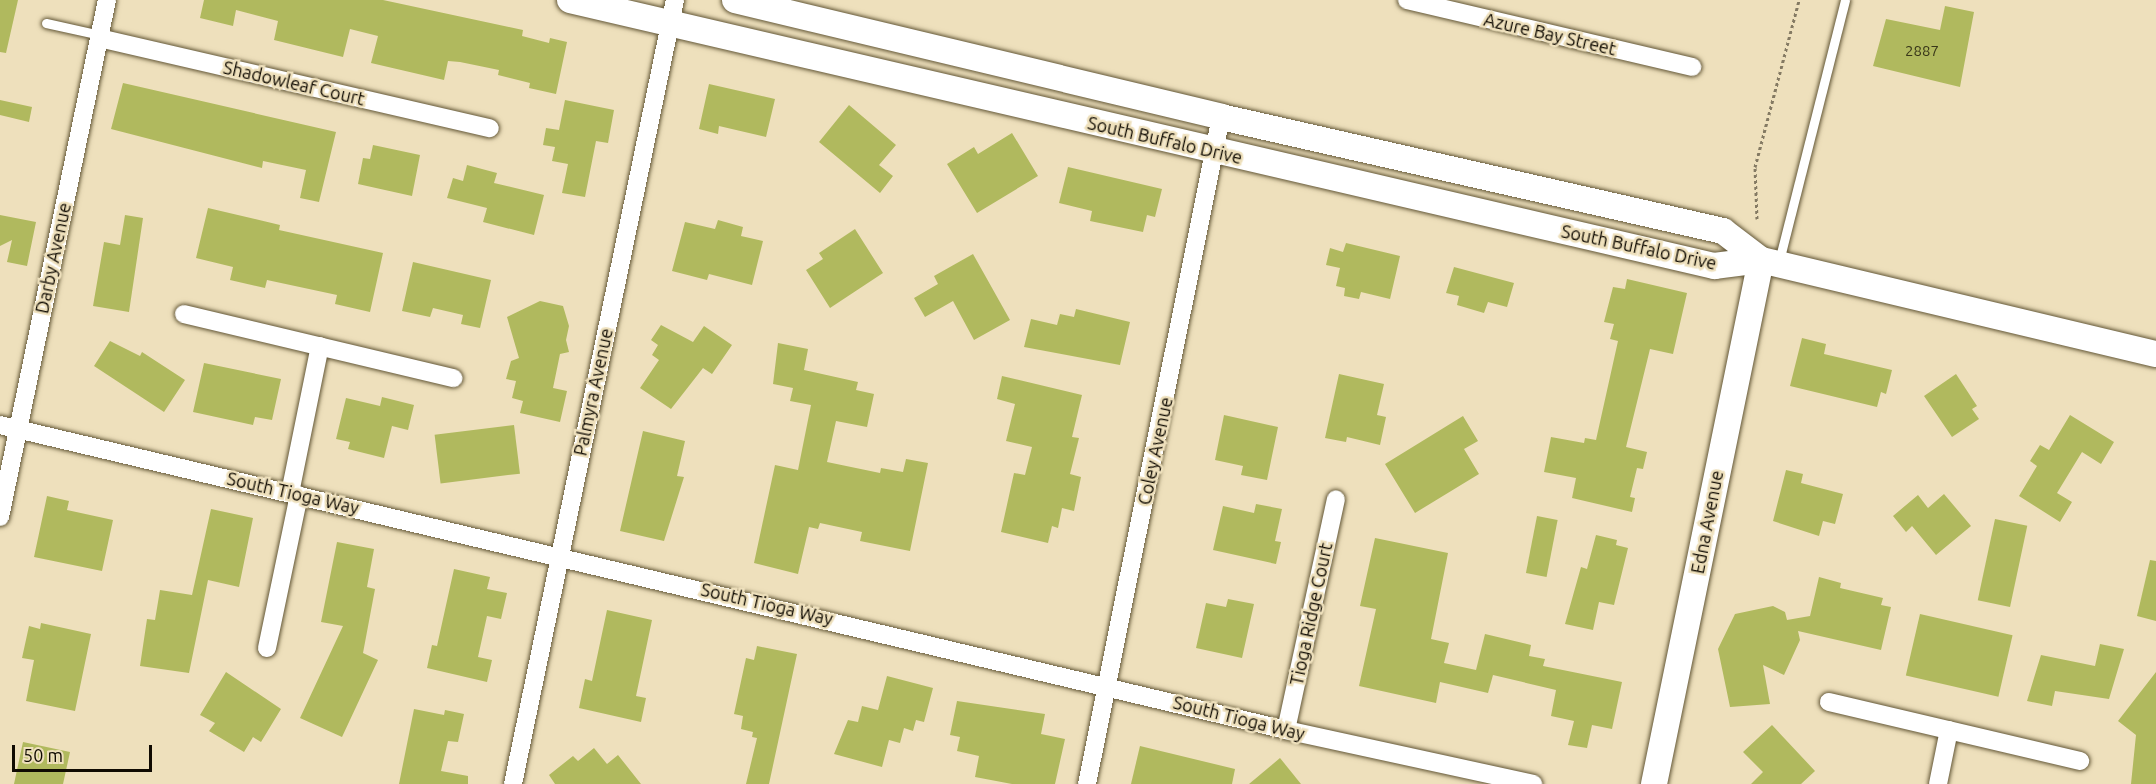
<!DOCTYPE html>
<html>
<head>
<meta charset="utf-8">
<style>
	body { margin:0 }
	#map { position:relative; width:2156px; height:784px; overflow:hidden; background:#eee0bc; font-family:Ubuntu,sans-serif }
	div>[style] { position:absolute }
	.building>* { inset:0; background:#b0b95e; transform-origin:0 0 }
	.path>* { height:3px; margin-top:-1.5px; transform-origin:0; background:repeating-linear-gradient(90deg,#847a63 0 3px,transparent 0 6px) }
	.roads { filter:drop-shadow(0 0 2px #635737) drop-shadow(0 0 2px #635737) }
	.lane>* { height:9px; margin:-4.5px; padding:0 4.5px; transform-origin:4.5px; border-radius:4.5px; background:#fff }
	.street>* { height:18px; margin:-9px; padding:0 9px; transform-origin:9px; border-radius:9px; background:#fff }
	.secondary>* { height:26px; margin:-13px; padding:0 13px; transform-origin:13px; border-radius:13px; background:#fff }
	span { translate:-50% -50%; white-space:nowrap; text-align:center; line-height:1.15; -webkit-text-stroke:5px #eee0bc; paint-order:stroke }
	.number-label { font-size:15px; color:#383619 }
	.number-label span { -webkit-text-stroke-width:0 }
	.street-label { font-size:18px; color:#100b02 }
	.scale { position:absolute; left:12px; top:745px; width:140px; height:27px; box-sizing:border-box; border:3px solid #100b02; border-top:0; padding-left:8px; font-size:18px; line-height:21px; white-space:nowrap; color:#100b02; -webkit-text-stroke:4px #eee0bc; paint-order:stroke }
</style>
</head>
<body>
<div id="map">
	<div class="building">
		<i style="clip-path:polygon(0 0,18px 0,6px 53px,0 52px)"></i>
		<i style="clip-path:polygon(204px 0,383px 0,523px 30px,522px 36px,549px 43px,550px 38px,567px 42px,556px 94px,529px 88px,530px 83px,498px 75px,499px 70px,460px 62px,448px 61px,444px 80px,371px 63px,378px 36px,350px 29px,343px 57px,274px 40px,278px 21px,236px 10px,233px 26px,200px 18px)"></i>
		<i style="clip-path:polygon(1945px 6px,1974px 12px,1960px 87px,1873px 66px,1886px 19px,1940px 30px)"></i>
		<i style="clip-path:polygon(123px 83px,336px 132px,319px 202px,300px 198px,306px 170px,263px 161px,262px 168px,111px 129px)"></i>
		<i style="clip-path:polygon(709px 84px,775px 99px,766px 137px,719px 126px,718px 134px,699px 129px)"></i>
		<i style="clip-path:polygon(0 100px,32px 107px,29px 122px,0 115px)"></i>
		<i style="clip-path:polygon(565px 100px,614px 110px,608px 143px,596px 141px,585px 197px,562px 193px,568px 164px,552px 161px,555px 147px,543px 145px,546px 128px,559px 130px)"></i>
		<i style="clip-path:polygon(849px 105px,896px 145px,879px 165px,893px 176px,880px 193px,819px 142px)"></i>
		<i style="clip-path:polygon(1012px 133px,1038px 176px,977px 213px,947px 164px,974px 147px,978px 154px)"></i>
		<i style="clip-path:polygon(373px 145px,420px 155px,412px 196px,358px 184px,363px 158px,370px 159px)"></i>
		<i style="clip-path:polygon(467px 165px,497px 173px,494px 183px,544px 195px,534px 235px,483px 222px,487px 208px,447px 198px,453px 178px,463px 181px)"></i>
		<i style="clip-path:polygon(1068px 167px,1162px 189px,1155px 217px,1147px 215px,1143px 232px,1090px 221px,1092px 211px,1059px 203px)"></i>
		<i style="clip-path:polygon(208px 208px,280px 225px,279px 230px,383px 253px,370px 312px,335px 304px,337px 295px,267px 280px,265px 288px,230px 280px,233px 267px,196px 258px)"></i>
		<i style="clip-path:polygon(0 215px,36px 222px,27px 266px,7px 262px,12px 240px,0 246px)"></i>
		<i style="clip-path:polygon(125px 215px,143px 218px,129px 312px,93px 306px,104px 242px,120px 245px)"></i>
		<i style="clip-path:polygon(718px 220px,743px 227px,741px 236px,763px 241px,752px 285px,709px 274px,707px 280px,672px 271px,685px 222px,715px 229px)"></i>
		<i style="clip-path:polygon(855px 229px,883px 273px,830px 308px,806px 270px,823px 259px,819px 253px)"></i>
		<i style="clip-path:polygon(1346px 243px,1400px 256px,1390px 299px,1361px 292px,1359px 299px,1344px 296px,1345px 288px,1336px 286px,1340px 268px,1326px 265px,1330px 248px,1343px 252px)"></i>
		<i style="clip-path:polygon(973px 254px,1010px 320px,974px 340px,953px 301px,925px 317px,914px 298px,938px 284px,934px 276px)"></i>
		<i style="clip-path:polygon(413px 262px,491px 280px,480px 328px,461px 324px,463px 315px,433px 308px,430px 317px,402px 311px)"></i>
		<i style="clip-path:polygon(1454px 267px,1514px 283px,1507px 307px,1488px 302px,1484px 313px,1457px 305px,1459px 296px,1446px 293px)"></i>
		<i style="clip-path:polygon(1627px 279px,1687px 293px,1673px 354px,1650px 349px,1626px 447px,1647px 452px,1643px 469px,1637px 468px,1630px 497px,1635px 498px,1632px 512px,1572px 498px,1576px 478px,1544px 472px,1551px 437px,1584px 443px,1585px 438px,1596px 440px,1618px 341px,1610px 339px,1614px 324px,1604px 322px,1613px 287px,1625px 289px)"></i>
		<i style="clip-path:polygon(540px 301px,563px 306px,569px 326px,566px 340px,569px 352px,560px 354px,553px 388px,567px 391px,560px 422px,520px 413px,523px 401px,512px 398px,516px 381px,506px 379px,511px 361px,519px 358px,507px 317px)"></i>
		<i style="clip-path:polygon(1076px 309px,1130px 322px,1120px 365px,1024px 347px,1031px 319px,1057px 325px,1060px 314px,1074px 317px)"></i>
		<i style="clip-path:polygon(661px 325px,693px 342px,704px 326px,732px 345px,712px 374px,703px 368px,671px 409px,640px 388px,659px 360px,652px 355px,658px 345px,651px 340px)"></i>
		<i style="clip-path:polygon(1802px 338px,1826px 344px,1824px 354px,1892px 370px,1886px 394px,1881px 392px,1877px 407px,1790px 386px)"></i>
		<i style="clip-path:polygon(110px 341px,140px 356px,142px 352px,185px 380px,164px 412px,94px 366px)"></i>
		<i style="clip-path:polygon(778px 343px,808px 349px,804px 370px,858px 382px,856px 390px,874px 394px,867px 427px,836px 421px,827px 462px,880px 473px,881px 468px,903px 472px,906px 459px,928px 463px,910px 551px,860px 541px,862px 532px,820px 523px,818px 529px,809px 527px,798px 574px,754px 563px,775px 465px,798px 470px,811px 405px,790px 401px,793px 388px,773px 384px)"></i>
		<i style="clip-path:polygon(204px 363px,281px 379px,272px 420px,255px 417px,253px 425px,193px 412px)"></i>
		<i style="clip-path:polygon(1339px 374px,1384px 384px,1377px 415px,1386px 417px,1380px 445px,1347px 437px,1346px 442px,1325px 438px)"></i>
		<i style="clip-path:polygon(1956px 374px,1977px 406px,1972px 409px,1979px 419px,1952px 437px,1924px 396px)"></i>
		<i style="clip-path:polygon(1002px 376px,1082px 395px,1072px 437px,1079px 438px,1070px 474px,1081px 477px,1074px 511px,1062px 508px,1058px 528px,1052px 526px,1048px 543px,1001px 532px,1014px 473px,1025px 475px,1032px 447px,1006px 441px,1015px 404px,997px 399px)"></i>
		<i style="clip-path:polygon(382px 397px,414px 405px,408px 430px,392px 426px,384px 458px,348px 449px,350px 442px,336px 439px,346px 398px,380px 406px)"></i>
		<i style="clip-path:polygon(1224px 415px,1278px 427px,1267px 480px,1241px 475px,1243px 466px,1215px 460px)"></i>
		<i style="clip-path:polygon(2070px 415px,2114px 442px,2101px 464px,2082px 452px,2057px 493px,2072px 502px,2060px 522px,2019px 496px,2037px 466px,2030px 461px,2040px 445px,2049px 450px)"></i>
		<i style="clip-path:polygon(1463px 416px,1478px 441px,1464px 449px,1479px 474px,1415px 513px,1385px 464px)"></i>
		<i style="left:514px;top:425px;width:49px;height:80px;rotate:83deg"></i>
		<i style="clip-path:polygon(643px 431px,685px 441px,677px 476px,684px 477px,664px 541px,620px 531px)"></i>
		<i style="clip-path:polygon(1786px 470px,1803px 474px,1801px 483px,1843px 494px,1835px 524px,1823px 521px,1819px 536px,1773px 521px)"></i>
		<i style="clip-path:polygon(1944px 494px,1971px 526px,1936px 555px,1912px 526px,1906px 532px,1893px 516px,1918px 495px,1928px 508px)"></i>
		<i style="clip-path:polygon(47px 496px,69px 501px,67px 510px,113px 520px,102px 571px,34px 557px)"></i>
		<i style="clip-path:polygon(1256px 504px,1282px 509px,1275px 541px,1281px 542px,1276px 564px,1213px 550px,1223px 506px,1254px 513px)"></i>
		<i style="clip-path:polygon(211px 509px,253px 518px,239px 587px,208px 580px,189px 673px,140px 666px,147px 619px,155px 620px,160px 590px,192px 595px)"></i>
		<i style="left:1537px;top:516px;width:21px;height:58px;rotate:11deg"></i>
		<i style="left:1995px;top:519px;width:33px;height:83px;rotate:12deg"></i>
		<i style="clip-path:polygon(1596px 535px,1617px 540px,1616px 545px,1628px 548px,1614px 605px,1599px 602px,1593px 630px,1565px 624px,1581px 567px,1587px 569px)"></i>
		<i style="clip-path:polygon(1375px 538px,1448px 553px,1431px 639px,1449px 643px,1444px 663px,1476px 670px,1485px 634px,1531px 645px,1529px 656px,1545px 659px,1543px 666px,1622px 682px,1612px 729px,1592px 725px,1587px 748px,1568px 745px,1574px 721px,1551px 716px,1556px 690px,1493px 675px,1488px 693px,1440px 682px,1436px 703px,1359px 686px,1376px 609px,1360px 606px)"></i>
		<i style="clip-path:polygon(337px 542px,374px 549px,367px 587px,375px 589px,363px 653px,378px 660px,342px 737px,300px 718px,343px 626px,321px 622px)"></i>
		<i style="clip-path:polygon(2150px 560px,2156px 561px,2156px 621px,2137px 616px)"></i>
		<i style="clip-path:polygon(454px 569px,490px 577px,487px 589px,507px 593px,501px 619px,487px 616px,478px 657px,492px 660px,487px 682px,427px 668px,432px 645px,437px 646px)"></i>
		<i style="clip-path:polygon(1819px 577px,1841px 583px,1840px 588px,1883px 598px,1881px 605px,1891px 607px,1881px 650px,1798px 631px,1800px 640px,1784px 675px,1763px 665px,1770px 704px,1730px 707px,1718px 649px,1735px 614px,1773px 606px,1785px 612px,1787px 620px,1810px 616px)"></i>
		<i style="clip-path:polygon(1228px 599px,1254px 604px,1242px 658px,1196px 648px,1206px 603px,1226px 607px)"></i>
		<i style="clip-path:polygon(607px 610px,652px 620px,636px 696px,646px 698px,641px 722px,579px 708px,585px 679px,592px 681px)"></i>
		<i style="left:1920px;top:614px;width:95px;height:63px;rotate:13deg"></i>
		<i style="clip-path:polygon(41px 623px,91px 634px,75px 711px,26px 701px,34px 660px,22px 658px,29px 626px,40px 629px)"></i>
		<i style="clip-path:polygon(2100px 644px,2124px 649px,2109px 699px,2055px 691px,2052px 706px,2027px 701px,2041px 655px,2095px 666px)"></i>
		<i style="clip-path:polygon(757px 646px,797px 654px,769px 784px,746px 784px,757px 738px,752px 737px,753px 732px,741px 729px,743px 716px,734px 714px,746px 658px,754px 660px)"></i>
		<i style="clip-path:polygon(226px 672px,281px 709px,261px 742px,253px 737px,244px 752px,209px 731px,215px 723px,200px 715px)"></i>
		<i style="clip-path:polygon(2156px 672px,2156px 784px,2131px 784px,2136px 735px,2118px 721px)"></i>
		<i style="clip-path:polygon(887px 676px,933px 688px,924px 722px,916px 720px,913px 731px,904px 728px,900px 743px,889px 740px,882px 767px,834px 754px,848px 720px,858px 722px,862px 706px,878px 710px)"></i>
		<i style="clip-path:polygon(957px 701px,1045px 714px,1041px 734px,1065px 739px,1055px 784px,1012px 784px,975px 777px,979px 756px,957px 751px,960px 737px,950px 735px)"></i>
		<i style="clip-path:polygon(414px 709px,444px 715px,445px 710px,464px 714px,458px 742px,448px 741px,441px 771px,468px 776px,468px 784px,399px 784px)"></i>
		<i style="clip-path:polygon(1772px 725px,1815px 771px,1801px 784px,1751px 784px,1763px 772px,1743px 752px)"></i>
		<i style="clip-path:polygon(23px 742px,70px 752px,63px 784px,14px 784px)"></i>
		<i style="clip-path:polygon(1140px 746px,1235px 769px,1232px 784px,1131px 784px)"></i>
		<i style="clip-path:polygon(594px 748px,607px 764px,618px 755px,641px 784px,555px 784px,549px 775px,573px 756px,578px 761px)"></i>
		<i style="clip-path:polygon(1280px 758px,1301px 784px,1249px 784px)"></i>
	</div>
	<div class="path">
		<i style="left:1757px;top:219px;width:52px;rotate:-92.2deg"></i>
		<i style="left:1755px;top:167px;width:173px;rotate:-75.2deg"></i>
	</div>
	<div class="roads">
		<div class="lane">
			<i style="left:46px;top:23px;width:55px;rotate:12.5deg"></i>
			<i style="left:1779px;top:261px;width:269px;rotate:-75.8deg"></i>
		</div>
		<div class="street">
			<i style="left:1407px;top:0;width:293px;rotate:13.2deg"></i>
			<i style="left:99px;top:38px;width:401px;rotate:13deg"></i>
			<i style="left:184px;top:314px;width:277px;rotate:13.4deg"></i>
			<i style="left:0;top:425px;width:1322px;rotate:13.34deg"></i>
			<i style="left:1286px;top:730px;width:253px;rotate:12.3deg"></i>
			<i style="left:290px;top:493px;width:150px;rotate:-78.5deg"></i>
			<i style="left:0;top:517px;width:528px;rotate:-78.31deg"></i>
			<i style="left:267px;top:648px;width:156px;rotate:-78.2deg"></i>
			<i style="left:1829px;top:702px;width:258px;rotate:13.2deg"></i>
			<i style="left:1286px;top:730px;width:236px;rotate:-77.8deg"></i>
			<i style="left:513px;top:784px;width:801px;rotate:-78.33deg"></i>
			<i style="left:1087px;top:784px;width:680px;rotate:-78.64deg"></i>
			<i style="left:1938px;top:784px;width:55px;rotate:-78.5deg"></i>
		</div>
		<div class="secondary">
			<i style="left:570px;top:0;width:1175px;rotate:13.09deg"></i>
			<i style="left:1714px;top:266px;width:47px;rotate:-7.3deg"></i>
			<i style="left:1761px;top:260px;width:406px;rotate:13.4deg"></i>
			<i style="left:735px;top:0;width:500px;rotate:13.5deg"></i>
			<i style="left:1221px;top:117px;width:515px;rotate:12.79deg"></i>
			<i style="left:1723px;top:231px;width:48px;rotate:37.3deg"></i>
			<i style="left:1654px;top:784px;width:535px;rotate:-78.46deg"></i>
		</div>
	</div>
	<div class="number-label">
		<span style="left:1922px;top:51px">2887</span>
	</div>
	<div class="street-label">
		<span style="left:1550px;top:34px;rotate:13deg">Azure Bay Street</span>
		<span style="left:294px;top:83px;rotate:13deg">Shadowleaf Court</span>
		<span style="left:1165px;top:140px;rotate:13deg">South Buffalo Drive</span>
		<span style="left:1639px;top:247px;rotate:12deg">South Buffalo Drive</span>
		<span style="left:53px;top:258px;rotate:-78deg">Darby Avenue</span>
		<span style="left:593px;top:392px;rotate:-78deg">Palmyra Avenue</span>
		<span style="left:1155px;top:451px;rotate:-78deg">Coley Avenue</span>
		<span style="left:293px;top:493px;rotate:13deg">South Tioga Way</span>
		<span style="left:1707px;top:522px;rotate:-79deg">Edna Avenue</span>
		<span style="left:767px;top:604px;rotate:13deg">South Tioga Way</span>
		<span style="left:1311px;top:614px;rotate:-78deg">Tioga Ridge Court</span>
		<span style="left:1239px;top:718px;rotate:14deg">South Tioga Way</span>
	</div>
	<div class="scale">50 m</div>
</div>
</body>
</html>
